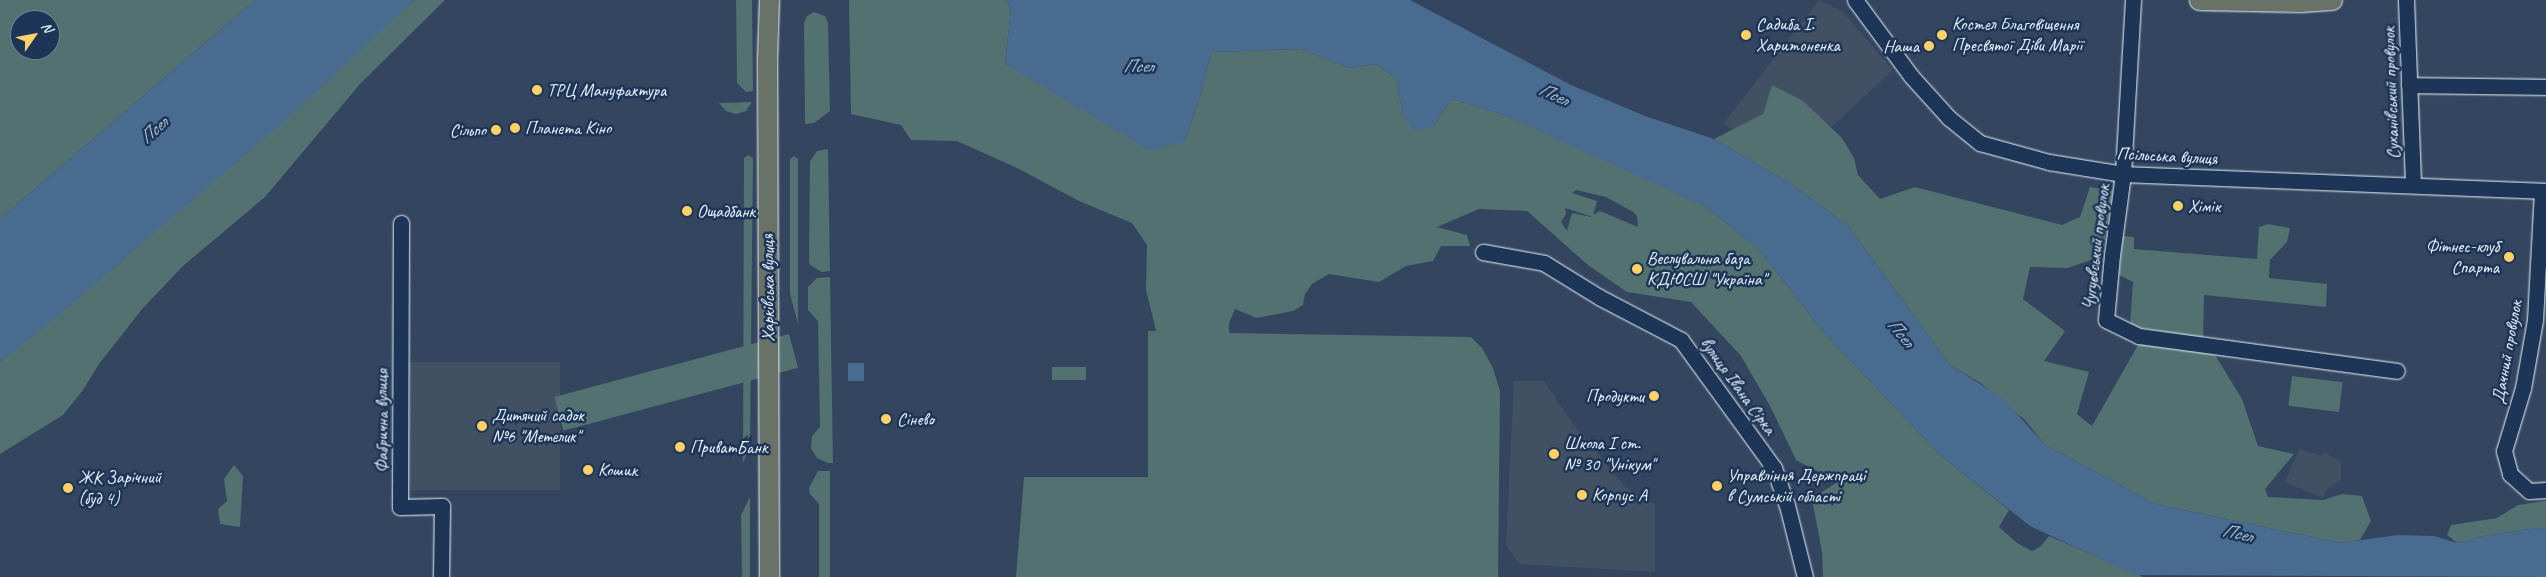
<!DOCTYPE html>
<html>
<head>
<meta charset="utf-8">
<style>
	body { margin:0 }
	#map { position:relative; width:2546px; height:577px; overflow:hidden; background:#33455f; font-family:Caveat,sans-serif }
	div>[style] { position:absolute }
	.built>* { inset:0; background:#425064; transform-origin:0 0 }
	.green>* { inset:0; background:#527170; transform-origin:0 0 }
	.water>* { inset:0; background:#486b8f; transform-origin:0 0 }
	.roads { filter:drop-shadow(0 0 1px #e8f1f8) drop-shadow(0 0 1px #e8f1f8) }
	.minor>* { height:15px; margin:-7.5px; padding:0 7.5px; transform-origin:7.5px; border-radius:7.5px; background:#1d3557 }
	.major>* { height:19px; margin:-9.5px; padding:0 9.5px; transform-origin:9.5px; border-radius:9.5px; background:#697266 }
	.dots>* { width:14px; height:14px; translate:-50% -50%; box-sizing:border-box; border:2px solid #1d3557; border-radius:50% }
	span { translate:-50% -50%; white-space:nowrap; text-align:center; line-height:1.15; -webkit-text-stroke:5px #1d3557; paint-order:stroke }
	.poi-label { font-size:18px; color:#e8f1f8 }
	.left { translate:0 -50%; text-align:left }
	.right { translate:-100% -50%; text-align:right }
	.street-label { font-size:18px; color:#e8f1f8 }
	.water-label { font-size:19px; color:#b0c2d3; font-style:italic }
	.north { position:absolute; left:10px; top:10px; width:50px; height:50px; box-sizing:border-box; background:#1d3557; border:1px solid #6e8097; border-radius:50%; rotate:57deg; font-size:14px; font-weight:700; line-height:20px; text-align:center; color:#e8f1f8 }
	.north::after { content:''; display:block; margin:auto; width:18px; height:22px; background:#ffd166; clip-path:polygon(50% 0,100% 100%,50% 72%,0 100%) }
</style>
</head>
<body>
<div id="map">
	<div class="built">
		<i style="clip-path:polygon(1819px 0,1843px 12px,1893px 70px,1797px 159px,1723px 124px)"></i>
		<i style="left:560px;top:362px;width:128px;height:158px;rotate:90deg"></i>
		<i style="clip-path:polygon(1514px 381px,1544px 381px,1571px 421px,1626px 488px,1655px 505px,1655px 572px,1519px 564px,1506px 545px)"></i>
		<i style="clip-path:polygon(2299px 449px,2322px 456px,2324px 452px,2341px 462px,2341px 480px,2327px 489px,2323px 498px,2285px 482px)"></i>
	</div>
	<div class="green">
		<i style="clip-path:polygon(evenodd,0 0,255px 0,0 219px,0 0,20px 20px,50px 20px,50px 50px,20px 50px,20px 20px)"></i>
		<i style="clip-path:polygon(414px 0,445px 0,360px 84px,265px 197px,183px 266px,143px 308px,99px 364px,83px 390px,63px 415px,0 454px,0 362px,120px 262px)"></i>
		<i style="clip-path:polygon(736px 0,752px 0,753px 91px,746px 92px,737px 83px)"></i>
		<i style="clip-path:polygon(evenodd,849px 0,1006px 0,1011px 9px,1005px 64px,1184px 142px,1199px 101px,1211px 52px,1301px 49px,1349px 68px,1376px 64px,1396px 78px,1403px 115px,1434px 126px,1451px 99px,1502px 114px,1603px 158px,1706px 207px,1758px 248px,1820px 328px,1940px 455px,2009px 510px,1999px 527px,2017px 543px,2032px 551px,2041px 546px,2049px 536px,2143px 577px,1823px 577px,1822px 552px,1812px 499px,1837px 482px,1796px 460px,1770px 406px,1741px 356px,1691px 302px,1627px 292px,1588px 265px,1527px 211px,1479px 209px,1437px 227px,1467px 235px,1470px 246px,1441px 246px,1433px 261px,1406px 266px,1379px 282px,1329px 274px,1312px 284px,1305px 294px,1303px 305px,1293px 311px,1257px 318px,1235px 309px,1229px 323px,1229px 333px,1471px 337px,1482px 348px,1493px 368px,1500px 391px,1498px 577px,1016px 577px,1024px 477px,1148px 477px,1148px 331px,1156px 331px,1146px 290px,1147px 245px,1132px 223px,1079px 201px,1017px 168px,957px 141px,911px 140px,901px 125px,851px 114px,849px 0,1576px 190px,1606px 197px,1633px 212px,1637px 216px,1638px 227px,1600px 211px,1593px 215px,1597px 201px,1572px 193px,1576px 190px,849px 0,1565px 208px,1590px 216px,1591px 217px,1572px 213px,1567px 231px,1561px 222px,1566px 214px,1565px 208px)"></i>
		<i style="clip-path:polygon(814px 12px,825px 16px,828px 23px,830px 111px,814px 123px,805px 124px,804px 23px,807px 16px)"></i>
		<i style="clip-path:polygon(1772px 85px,1803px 101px,1842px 138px,1854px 158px,1858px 175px,1880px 199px,1915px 187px,2062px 225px,2080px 217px,2090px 187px,2113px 191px,2102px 256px,2068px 268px,2030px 267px,2023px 299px,2065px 331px,2044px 361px,2089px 372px,2077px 414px,2092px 426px,2142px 338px,2212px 350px,2242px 399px,2258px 446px,2294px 454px,2265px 489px,2268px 497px,2323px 500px,2342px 494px,2362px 496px,2371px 521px,2360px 540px,2341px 543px,2155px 504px,2044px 444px,2025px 420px,1982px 384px,1950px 365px,1848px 226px,1790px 183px,1714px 139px,1763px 114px)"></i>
		<i style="clip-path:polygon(752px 102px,746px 111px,736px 114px,726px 111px,719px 103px)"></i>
		<i style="clip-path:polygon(828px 149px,830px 271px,822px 272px,810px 265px,809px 261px,810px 161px,817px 151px)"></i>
		<i style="clip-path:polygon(748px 155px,753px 158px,750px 445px,743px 463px,744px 158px)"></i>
		<i style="clip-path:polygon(794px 156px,798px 159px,798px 324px,790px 294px,790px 159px)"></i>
		<i style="clip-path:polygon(2268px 224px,2290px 228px,2287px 242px,2270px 260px,2269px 278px,2327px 284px,2326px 307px,2204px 295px,2203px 338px,2130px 326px,2133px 282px,2119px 275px,2123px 236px,2134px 237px,2134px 249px,2257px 259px,2259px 227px)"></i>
		<i style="clip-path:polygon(830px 277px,833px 463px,828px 463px,817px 458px,811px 448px,812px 436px,820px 427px,818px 321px,808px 310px,808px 287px,817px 278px)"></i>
		<i style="left:789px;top:334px;width:35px;height:243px;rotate:75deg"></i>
		<i style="left:1086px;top:367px;width:13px;height:34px;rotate:90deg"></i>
		<i style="left:2292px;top:376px;width:51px;height:30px;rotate:7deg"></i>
		<i style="clip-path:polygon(234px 465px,243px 476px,240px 527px,220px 524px,218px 509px,227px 501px,224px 479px)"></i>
		<i style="clip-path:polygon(818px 471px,830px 471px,830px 577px,819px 577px,819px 504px,810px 494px,809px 488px)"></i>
		<i style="clip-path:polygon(750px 497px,750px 577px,742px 577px,741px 515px)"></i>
		<i style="clip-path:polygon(2546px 501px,2546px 529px,2536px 528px,2484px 536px,2457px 543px,2447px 535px,2451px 525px,2497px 518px,2518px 505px)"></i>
	</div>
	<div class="water">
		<i style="clip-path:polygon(255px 0,414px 0,287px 119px,47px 325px,0 362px,0 219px)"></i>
		<i style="clip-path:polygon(1006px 0,1410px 0,1571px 85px,1645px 116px,1714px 139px,1790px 183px,1848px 226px,1950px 365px,2004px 399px,2044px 444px,2155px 504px,2341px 543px,2397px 535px,2434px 536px,2457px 543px,2484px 536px,2536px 528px,2546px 529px,2546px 577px,2135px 575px,2030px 526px,1940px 455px,1820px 328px,1758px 248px,1706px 207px,1502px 114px,1451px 99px,1434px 126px,1414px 131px,1403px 115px,1396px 78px,1376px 64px,1349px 68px,1301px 49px,1211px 52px,1199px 101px,1184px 142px,1149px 150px,1005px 64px,1011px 9px)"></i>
		<i style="left:848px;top:363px;width:16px;height:18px"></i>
	</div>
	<div class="roads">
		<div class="minor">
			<i style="left:1855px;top:0;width:94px;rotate:53.6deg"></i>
			<i style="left:1911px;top:76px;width:57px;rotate:47.9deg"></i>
			<i style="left:1949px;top:118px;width:40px;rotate:39deg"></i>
			<i style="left:1980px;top:143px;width:72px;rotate:15.4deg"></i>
			<i style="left:2049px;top:162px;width:75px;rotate:9.2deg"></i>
			<i style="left:2123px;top:174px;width:423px;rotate:2.3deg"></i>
			<i style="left:2133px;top:0;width:174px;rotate:93.3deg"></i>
			<i style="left:2123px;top:174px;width:82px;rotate:97.7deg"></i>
			<i style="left:2112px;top:255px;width:65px;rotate:95.3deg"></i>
			<i style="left:2106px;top:320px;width:37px;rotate:26deg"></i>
			<i style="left:2139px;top:336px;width:260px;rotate:7.7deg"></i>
			<i style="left:2406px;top:0;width:185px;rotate:87.8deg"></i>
			<i style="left:2409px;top:85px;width:137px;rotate:0.8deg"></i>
			<i style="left:2542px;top:191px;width:129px;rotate:93.1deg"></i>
			<i style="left:2535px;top:320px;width:69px;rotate:100deg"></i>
			<i style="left:2523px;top:388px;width:66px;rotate:106.8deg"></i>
			<i style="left:2504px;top:451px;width:24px;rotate:75deg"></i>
			<i style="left:2510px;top:474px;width:25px;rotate:42deg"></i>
			<i style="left:2529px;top:491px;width:17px;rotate:-3deg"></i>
			<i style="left:401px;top:223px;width:284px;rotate:90.2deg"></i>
			<i style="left:400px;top:507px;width:42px;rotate:-1.4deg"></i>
			<i style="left:442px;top:506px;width:71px;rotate:90.8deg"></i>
			<i style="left:1483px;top:252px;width:62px;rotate:10.2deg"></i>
			<i style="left:1544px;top:263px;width:65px;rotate:31.7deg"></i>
			<i style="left:1599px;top:297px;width:93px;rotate:27.7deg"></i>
			<i style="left:1681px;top:340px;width:158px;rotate:54deg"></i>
			<i style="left:1774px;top:468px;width:39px;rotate:71deg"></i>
			<i style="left:1787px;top:505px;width:74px;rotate:76deg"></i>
		</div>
		<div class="major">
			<i style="left:2199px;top:0;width:101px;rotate:1.1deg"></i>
			<i style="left:2300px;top:2px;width:32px;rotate:-4deg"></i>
			<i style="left:769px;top:577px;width:518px;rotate:-90.22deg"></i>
			<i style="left:767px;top:59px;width:59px;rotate:-88.1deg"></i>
		</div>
	</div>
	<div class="dots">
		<i style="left:1746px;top:35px;background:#ffd166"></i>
		<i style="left:1942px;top:35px;background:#ffd166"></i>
		<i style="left:1929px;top:46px;background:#ffd166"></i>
		<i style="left:537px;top:90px;background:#ffd166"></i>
		<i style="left:515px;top:128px;background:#ffd166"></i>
		<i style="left:496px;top:130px;background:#ffd166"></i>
		<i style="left:2178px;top:206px;background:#ffd166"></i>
		<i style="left:687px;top:211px;background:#ffd166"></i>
		<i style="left:2509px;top:257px;background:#ffd166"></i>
		<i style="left:1637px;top:269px;background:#ffd166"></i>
		<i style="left:1654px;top:396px;background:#ffd166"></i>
		<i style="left:886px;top:419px;background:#ffd166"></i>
		<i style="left:482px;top:426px;background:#ffd166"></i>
		<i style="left:680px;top:447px;background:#ffd166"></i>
		<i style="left:1554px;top:454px;background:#ffd166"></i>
		<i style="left:588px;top:470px;background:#ffd166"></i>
		<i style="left:1717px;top:486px;background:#ffd166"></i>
		<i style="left:68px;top:488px;background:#ffd166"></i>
		<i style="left:1582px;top:495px;background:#ffd166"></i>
	</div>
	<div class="poi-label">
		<span class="left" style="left:1756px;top:35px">Садиба І.<br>Харитоненка</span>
		<span class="left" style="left:1952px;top:35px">Костел Благовіщення<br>Пресвятої Діви Марії</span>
		<span class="right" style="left:1919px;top:46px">Наша</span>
		<span class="left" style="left:547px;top:90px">ТРЦ Мануфактура</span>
		<span class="left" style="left:525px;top:128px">Планета Кіно</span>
		<span class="right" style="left:486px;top:130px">Сільпо</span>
		<span class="left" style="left:2188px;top:206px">Хімік</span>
		<span class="left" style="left:697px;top:211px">Ощадбанк</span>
		<span class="right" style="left:2499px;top:257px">Фітнес-клуб<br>Спарта</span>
		<span class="left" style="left:1647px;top:269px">Веслувальна база<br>КДЮСШ "Україна"</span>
		<span class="right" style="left:1644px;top:396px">Продукти</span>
		<span class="left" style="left:492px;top:426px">Дитячий садок<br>№6 "Метелик"</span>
		<span class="left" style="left:897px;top:419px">Сінево</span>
		<span class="left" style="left:1564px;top:454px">Школа І ст.<br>№ 30 "Унікум"</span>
		<span class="left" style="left:690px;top:447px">ПриватБанк</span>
		<span class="left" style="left:598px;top:470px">Кошик</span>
		<span class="left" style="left:1727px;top:486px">Управління Держпраці<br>в Сумській області</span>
		<span class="left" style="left:78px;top:488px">ЖК Зарічний<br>(буд 4)</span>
		<span class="left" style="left:1592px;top:495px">Корпус А</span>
	</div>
	<div class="street-label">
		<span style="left:2391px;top:93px;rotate:-92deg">Суханівський провулок</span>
		<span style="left:2167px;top:156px;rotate:3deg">Псільська вулиця</span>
		<span style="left:2096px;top:247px;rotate:-83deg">Чугуєвський провулок</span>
		<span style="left:768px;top:288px;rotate:-90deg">Харківська вулиця</span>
		<span style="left:2507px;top:352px;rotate:-80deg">Дачний провулок</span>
		<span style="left:1738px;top:386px;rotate:54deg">вулиця Івана Сірка</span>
		<span style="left:382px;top:421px;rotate:-90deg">Фабрична вулиця</span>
	</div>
	<div class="water-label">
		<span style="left:1138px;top:67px">Псел</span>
		<span style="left:1553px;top:95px;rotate:24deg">Псел</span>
		<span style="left:154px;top:131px;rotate:-42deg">Псел</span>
		<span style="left:1900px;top:333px;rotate:50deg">Псел</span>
		<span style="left:2237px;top:534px;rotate:12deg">Псел</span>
	</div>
	<div class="north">N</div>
</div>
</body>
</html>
